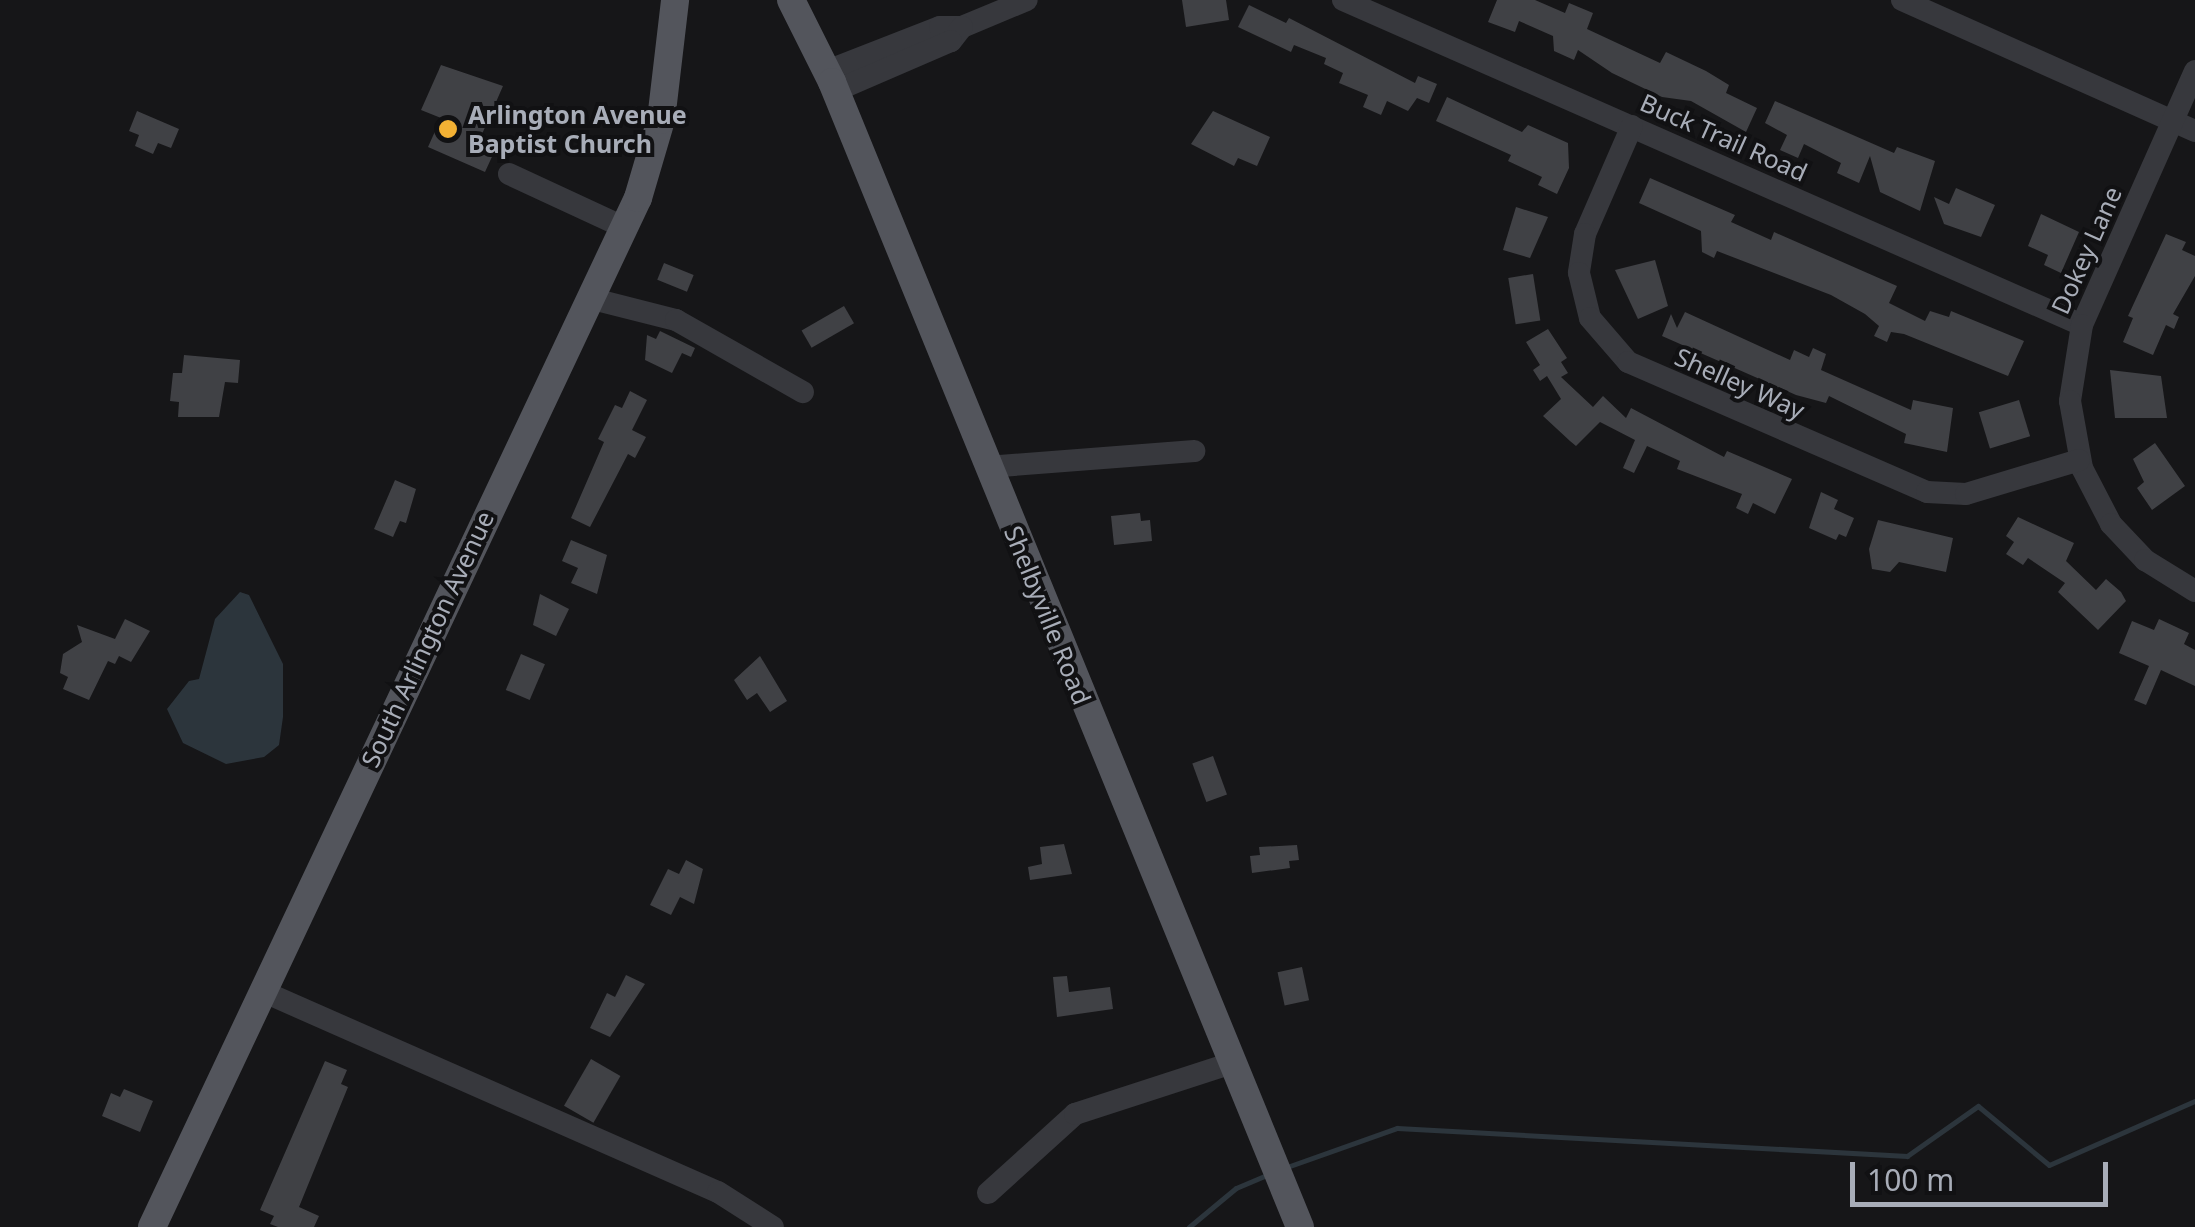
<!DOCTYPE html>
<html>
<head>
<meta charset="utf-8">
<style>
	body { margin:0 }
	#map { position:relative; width:2195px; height:1227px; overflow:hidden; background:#161618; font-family:"Noto Sans",sans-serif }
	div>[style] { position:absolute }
	.water>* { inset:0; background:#2c353c }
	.stream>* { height:5px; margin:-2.5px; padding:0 2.5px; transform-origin:2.5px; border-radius:2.5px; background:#2c353c }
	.building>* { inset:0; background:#404145; transform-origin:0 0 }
	.minor>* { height:22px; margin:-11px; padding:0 11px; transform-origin:11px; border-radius:11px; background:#37383d }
	.major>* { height:28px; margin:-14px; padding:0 14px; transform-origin:14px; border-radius:14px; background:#53555c }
	.dots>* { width:28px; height:28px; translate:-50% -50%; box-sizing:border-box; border:5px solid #111113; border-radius:50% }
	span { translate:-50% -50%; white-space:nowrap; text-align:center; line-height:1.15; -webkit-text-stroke:8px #111113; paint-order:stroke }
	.poi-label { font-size:25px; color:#a8adb8; font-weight:700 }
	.left { translate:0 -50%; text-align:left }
	.street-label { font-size:25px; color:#a8adb8 }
	.scale { position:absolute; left:1850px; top:1162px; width:258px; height:45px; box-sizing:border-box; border:5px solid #a8adb8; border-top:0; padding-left:12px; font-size:30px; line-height:35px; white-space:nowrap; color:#a8adb8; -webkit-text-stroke:8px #111113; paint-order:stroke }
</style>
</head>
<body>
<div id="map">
	<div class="water">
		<i style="clip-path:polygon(240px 592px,249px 595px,283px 664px,283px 717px,279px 745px,264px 757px,226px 764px,183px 743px,167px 709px,189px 681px,199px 679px,215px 619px)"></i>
	</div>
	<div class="stream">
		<i style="left:1287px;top:1167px;width:117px;rotate:-19.5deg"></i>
		<i style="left:1397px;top:1128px;width:511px;rotate:3.14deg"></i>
		<i style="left:1907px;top:1156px;width:87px;rotate:-35.2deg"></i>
		<i style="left:1978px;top:1106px;width:92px;rotate:39.7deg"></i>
		<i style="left:2049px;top:1165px;width:159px;rotate:-23.7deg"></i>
		<i style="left:1189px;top:1227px;width:61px;rotate:-39.7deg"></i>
		<i style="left:1236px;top:1188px;width:34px;rotate:-23deg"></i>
	</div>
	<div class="building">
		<i style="clip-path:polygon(1182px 0,1226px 0,1229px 20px,1186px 27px)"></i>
		<i style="clip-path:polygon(1497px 0,1535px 0,1565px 13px,1569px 3px,1593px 13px,1587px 29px,1660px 63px,1666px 52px,1706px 71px,1729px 85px,1726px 93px,1757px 108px,1746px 132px,1691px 101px,1662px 97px,1612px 73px,1578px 50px,1574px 60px,1554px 51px,1553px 36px,1519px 21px,1515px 32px,1488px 22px)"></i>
		<i style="clip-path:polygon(1249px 5px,1286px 23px,1289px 18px,1415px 83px,1418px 76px,1437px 84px,1429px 103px,1417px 98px,1408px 111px,1387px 101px,1381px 115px,1363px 107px,1368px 95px,1339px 83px,1343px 73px,1324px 64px,1326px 58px,1294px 45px,1291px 52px,1238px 27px)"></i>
		<i style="clip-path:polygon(441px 65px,503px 86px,479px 141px,496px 148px,485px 172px,428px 147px,441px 118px,421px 110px)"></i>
		<i style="clip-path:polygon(1447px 97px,1522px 132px,1528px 125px,1568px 143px,1569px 168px,1557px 194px,1538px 185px,1542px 177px,1508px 161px,1511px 155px,1436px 121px)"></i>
		<i style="clip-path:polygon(1775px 101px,1894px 153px,1897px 147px,1935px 161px,1920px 211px,1880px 192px,1870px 156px,1859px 183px,1837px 173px,1841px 163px,1804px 144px,1798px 158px,1780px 150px,1787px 135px,1765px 123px)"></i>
		<i style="clip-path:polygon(137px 111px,179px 129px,171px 148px,158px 143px,153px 154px,135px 146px,139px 135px,129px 131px)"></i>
		<i style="clip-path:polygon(1213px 111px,1270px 137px,1257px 166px,1238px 158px,1234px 166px,1191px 144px)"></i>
		<i style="clip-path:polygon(1650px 178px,1735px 215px,1731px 222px,1771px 240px,1774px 232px,1897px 286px,1889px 303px,1925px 321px,1930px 311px,1949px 317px,1951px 311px,2024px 341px,2008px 376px,1904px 334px,1891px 332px,1887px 342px,1874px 336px,1879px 326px,1865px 314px,1831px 295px,1717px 251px,1714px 258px,1702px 252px,1701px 231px,1639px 203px)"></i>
		<i style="clip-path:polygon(1956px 188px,1995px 205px,1981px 237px,1944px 224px,1934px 197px,1949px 204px)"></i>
		<i style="clip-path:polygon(1516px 207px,1548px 217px,1530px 258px,1503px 250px)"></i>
		<i style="clip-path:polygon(2041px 214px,2079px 232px,2061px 273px,2044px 265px,2048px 255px,2028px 246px)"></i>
		<i style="clip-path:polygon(2166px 234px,2186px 242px,2182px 250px,2195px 256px,2195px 276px,2173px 314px,2179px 317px,2174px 329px,2166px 325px,2153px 355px,2123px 342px,2133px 318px,2128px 316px)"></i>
		<i style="clip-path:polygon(1655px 260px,1668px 306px,1638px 319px,1615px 270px)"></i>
		<i style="left:664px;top:263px;width:32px;height:18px;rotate:22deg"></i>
		<i style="left:1533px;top:274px;width:47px;height:25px;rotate:81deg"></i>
		<i style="left:844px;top:306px;width:20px;height:49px;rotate:60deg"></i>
		<i style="clip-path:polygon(1685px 312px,1790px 360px,1794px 350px,1809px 357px,1813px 348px,1826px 354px,1821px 370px,1911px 410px,1913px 400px,1953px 408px,1947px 452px,1904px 443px,1906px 434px,1829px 396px,1826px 403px,1796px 395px,1662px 336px,1671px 314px,1677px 328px)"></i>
		<i style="clip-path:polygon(1548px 329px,1567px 358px,1561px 362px,1568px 373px,1561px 377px,1593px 407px,1603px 396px,1626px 418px,1631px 408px,1724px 457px,1727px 451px,1792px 479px,1775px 514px,1753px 503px,1748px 514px,1736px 508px,1742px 494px,1677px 469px,1680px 461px,1647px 446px,1634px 473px,1623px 468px,1635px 440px,1600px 422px,1576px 446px,1570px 441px,1543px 416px,1561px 399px,1547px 376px,1540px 381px,1533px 370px,1540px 365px,1526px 342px)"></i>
		<i style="clip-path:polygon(660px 331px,695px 348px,691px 357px,682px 353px,672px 373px,645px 360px,647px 335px,656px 339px)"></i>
		<i style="clip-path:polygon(184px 355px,240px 360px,238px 383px,225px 382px,219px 417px,178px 417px,179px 402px,170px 401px,173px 373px,182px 373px)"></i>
		<i style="clip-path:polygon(2110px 370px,2161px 376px,2167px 418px,2115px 418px)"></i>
		<i style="clip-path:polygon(630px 391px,647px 400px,632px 430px,646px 437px,635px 458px,628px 454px,590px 527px,571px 518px,604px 442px,598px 439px,615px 405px,622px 408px)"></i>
		<i style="left:2019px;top:400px;width:38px;height:42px;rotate:73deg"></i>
		<i style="clip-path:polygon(2155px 443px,2185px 486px,2152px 510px,2137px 488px,2144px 482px,2133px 459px)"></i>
		<i style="clip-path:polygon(395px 480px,416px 489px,406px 523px,400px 521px,393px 537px,374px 529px)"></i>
		<i style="clip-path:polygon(1821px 492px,1838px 500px,1834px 509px,1854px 518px,1846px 537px,1839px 534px,1836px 540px,1809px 528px)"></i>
		<i style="clip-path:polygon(1140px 513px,1141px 521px,1150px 520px,1152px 541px,1114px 545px,1111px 516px)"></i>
		<i style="clip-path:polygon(2018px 517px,2074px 543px,2066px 561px,2096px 590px,2106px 579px,2121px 592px,2126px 601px,2098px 630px,2058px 592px,2065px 583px,2028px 558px,2023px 565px,2006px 554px,2014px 542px,2006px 536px)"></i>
		<i style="clip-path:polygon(1878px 520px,1953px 538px,1946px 572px,1899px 562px,1890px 572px,1872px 569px,1869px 549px)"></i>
		<i style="clip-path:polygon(571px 540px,607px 555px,597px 594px,571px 583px,578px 568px,562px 561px)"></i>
		<i style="clip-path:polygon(540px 594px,569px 609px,556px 636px,533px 625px)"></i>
		<i style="clip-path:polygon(125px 619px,150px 631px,131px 662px,119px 656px,115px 664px,108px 661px,89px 700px,63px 689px,68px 677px,60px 673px,63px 654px,82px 642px,77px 625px,115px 639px)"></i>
		<i style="clip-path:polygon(2159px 619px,2189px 633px,2184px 644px,2195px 650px,2195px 686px,2161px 670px,2146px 705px,2134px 700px,2149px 666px,2119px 653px,2132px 621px,2154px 630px)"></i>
		<i style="left:521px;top:654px;width:26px;height:39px;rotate:23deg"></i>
		<i style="clip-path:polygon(760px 656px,787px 701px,770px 712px,757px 693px,747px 700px,734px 680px)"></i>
		<i style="left:1213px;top:756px;width:41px;height:22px;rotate:70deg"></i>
		<i style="clip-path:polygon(1064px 844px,1072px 874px,1030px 880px,1028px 867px,1042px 864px,1040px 847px)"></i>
		<i style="clip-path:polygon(1297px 845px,1299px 860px,1289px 861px,1290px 868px,1252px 873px,1250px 856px,1260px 855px,1259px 847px)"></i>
		<i style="clip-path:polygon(686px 860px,703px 869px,694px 904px,680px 897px,671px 915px,650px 905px,668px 869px,679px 874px)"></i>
		<i style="left:1302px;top:967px;width:34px;height:25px;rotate:78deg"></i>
		<i style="clip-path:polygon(626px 975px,645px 984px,610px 1037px,590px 1028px,607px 993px,615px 997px)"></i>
		<i style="clip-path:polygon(1067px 976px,1069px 992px,1110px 987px,1113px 1009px,1057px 1017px,1053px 977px)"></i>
		<i style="left:591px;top:1059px;width:34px;height:54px;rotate:30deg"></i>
		<i style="clip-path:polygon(325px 1061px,347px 1070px,341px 1084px,348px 1087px,299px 1207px,319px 1216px,314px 1227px,278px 1227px,270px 1224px,274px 1216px,260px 1210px)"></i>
		<i style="clip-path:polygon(124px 1089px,153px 1101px,140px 1132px,102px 1116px,111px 1093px,120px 1097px)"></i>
	</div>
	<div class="minor">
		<i style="left:1343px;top:0;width:807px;rotate:23.74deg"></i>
		<i style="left:1902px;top:0;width:321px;rotate:24.1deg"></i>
		<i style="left:962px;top:27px;width:70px;rotate:-22.6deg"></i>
		<i style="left:827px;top:71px;width:121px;rotate:-21.3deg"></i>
		<i style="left:940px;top:27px;width:22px"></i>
		<i style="left:962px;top:27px;width:18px;rotate:128deg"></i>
		<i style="left:951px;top:41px;width:126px;rotate:156.7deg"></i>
		<i style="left:2195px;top:71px;width:278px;rotate:114deg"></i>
		<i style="left:2082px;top:325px;width:77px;rotate:99deg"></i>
		<i style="left:2070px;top:401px;width:68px;rotate:79.8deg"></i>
		<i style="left:2082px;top:468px;width:63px;rotate:62.6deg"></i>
		<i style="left:2111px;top:524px;width:50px;rotate:46.6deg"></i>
		<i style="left:2145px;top:560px;width:59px;rotate:31.8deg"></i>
		<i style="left:1632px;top:126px;width:118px;rotate:113.5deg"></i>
		<i style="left:1585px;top:234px;width:39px;rotate:99deg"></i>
		<i style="left:1579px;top:273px;width:46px;rotate:76.3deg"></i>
		<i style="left:1590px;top:318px;width:58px;rotate:49.2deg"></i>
		<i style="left:1628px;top:362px;width:326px;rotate:23.5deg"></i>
		<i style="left:1927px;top:492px;width:39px;rotate:3deg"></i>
		<i style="left:1966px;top:494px;width:118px;rotate:-16.7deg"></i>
		<i style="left:509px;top:174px;width:126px;rotate:24.9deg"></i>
		<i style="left:589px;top:298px;width:90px;rotate:14.2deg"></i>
		<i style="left:676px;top:320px;width:146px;rotate:29.6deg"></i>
		<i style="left:987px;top:467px;width:208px;rotate:-4.4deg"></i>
		<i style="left:262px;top:991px;width:498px;rotate:23.8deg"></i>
		<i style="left:718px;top:1192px;width:65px;rotate:32.5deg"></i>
		<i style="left:988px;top:1193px;width:118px;rotate:-42.2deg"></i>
		<i style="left:1075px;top:1114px;width:165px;rotate:-18deg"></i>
	</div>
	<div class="major">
		<i style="left:791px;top:0;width:92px;rotate:63.4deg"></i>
		<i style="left:832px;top:82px;width:1237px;rotate:67.77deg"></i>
		<i style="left:152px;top:1227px;width:1138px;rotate:-64.72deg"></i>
		<i style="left:638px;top:198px;width:81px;rotate:-73.6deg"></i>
		<i style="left:661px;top:120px;width:121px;rotate:-83.3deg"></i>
	</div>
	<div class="dots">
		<i style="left:448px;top:129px;background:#f2b134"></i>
	</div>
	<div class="poi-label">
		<span class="left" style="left:468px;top:129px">Arlington Avenue<br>Baptist Church</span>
	</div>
	<div class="street-label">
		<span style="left:1724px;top:137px;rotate:24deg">Buck Trail Road</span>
		<span style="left:2086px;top:250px;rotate:-66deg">Dokey Lane</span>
		<span style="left:1740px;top:383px;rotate:24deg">Shelley Way</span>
		<span style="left:1048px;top:615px;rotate:68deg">Shelbyville Road</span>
		<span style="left:427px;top:639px;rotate:-65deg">South Arlington Avenue</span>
	</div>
	<div class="scale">100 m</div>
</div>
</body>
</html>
